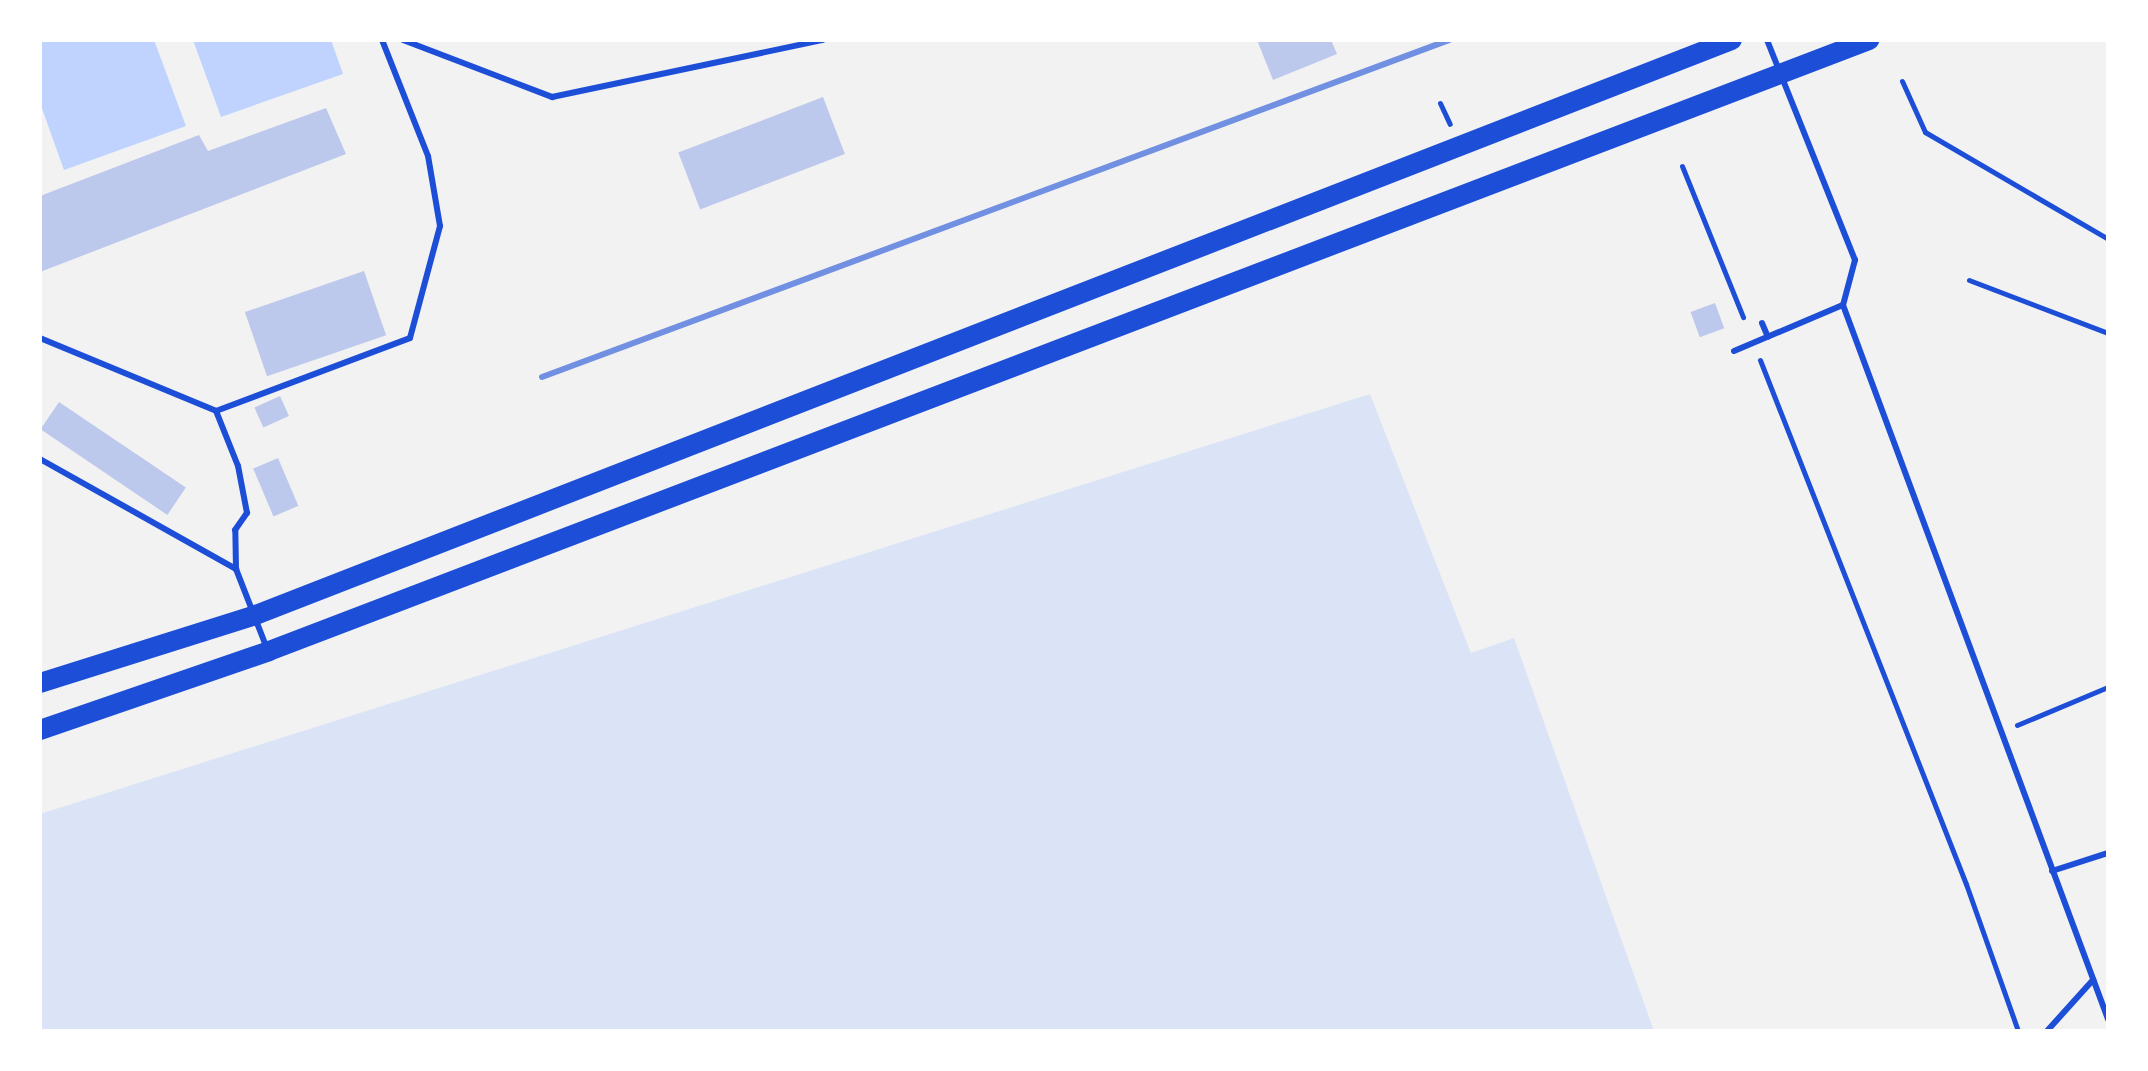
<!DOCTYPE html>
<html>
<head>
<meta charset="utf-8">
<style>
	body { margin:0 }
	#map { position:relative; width:2148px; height:1071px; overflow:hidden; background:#f2f2f2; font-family:"Exo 2",sans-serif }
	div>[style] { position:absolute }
	.green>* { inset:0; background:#dbe4f7 }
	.water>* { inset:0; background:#bfd3fe }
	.building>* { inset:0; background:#bdc9ec; transform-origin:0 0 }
	.path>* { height:5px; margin:-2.5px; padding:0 2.5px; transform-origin:2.5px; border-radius:2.5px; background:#1d4ed8 }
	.service>* { height:6px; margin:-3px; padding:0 3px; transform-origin:3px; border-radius:3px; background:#1d4ed8 }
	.primary>* { height:20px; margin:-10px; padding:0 10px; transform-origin:10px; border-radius:10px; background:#1d4ed8 }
	.rail>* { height:6px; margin:-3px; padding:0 3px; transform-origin:3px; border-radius:3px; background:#7290e2 }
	span { translate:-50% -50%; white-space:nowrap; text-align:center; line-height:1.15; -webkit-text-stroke:6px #fff; paint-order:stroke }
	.frame { position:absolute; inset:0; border:42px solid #fff; pointer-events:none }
</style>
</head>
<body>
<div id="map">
	<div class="green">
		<i style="clip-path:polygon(1370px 394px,1471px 653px,1514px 638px,1654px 1031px,40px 1031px,40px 814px)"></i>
	</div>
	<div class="water">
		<i style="clip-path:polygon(40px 40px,154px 40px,186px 126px,64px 170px,40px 103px)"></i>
		<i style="clip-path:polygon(193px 40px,331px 40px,343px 74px,221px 117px)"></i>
	</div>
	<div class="building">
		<i style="clip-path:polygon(1257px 40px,1331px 40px,1337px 54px,1273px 80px)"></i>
		<i style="left:823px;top:97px;width:61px;height:155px;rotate:69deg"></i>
		<i style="clip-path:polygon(326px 108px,346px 154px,40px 272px,40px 196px,199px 135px,208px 151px)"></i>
		<i style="left:364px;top:271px;width:68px;height:126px;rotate:71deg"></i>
		<i style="left:1715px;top:303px;width:27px;height:26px;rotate:70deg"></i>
		<i style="left:280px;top:396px;width:22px;height:28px;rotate:66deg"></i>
		<i style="left:59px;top:402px;width:153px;height:33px;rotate:34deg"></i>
		<i style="left:278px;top:458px;width:52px;height:27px;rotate:67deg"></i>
	</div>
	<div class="path">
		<i style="left:1902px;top:81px;width:56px;rotate:65.7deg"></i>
		<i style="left:1925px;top:132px;width:212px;rotate:30.3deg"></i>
		<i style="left:1440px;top:103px;width:23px;rotate:65deg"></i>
		<i style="left:1682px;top:166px;width:163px;rotate:68deg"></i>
		<i style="left:1969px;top:280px;width:149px;rotate:20.9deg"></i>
		<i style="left:1760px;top:360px;width:563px;rotate:68.54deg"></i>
		<i style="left:1966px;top:884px;width:156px;rotate:70.5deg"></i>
		<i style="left:2017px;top:725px;width:99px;rotate:-22.7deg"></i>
	</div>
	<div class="service">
		<i style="left:403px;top:40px;width:160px;rotate:20.9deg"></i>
		<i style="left:552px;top:97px;width:277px;rotate:-11.9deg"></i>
		<i style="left:1767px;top:40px;width:237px;rotate:68.2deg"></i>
		<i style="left:1855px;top:260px;width:47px;rotate:104.9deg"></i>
		<i style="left:1843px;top:305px;width:762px;rotate:69.64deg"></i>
		<i style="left:1762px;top:323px;width:15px;rotate:67deg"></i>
		<i style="left:40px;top:338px;width:191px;rotate:22.5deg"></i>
		<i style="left:1734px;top:351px;width:118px;rotate:-22.9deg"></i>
		<i style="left:40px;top:459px;width:225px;rotate:29.3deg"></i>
		<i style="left:266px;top:646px;width:83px;rotate:-111.3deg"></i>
		<i style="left:236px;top:569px;width:39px;rotate:-91deg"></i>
		<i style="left:235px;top:530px;width:21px;rotate:-55deg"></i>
		<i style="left:247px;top:513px;width:48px;rotate:-100.8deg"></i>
		<i style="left:238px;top:466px;width:59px;rotate:-111.8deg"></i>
		<i style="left:216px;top:411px;width:207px;rotate:-20.6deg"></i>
		<i style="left:410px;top:338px;width:116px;rotate:-75deg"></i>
		<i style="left:440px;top:226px;width:71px;rotate:-99.7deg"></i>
		<i style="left:428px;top:156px;width:125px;rotate:-111.6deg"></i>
		<i style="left:2052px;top:871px;width:59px;rotate:-17.8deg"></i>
		<i style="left:2047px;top:1031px;width:69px;rotate:-48deg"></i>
	</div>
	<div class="primary">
		<i style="left:40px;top:683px;width:223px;rotate:-17.5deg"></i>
		<i style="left:253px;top:616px;width:1587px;rotate:-21.28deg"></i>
		<i style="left:40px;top:730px;width:242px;rotate:-19deg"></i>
		<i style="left:269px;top:651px;width:1713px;rotate:-20.9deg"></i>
	</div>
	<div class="rail">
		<i style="left:542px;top:377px;width:968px;rotate:-20.38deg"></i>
	</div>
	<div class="frame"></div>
</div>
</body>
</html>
